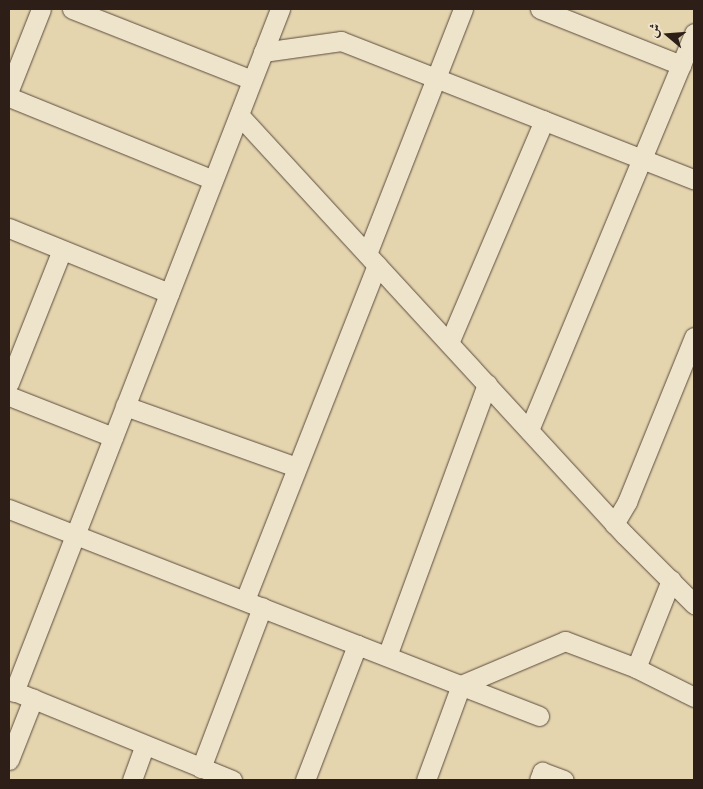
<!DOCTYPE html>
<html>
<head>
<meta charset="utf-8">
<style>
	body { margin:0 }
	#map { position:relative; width:703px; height:789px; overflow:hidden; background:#e5d5af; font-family:"EB Garamond",Amiri,serif }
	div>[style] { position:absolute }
	.roads { filter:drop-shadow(0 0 1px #5b4c3e) drop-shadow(0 0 1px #5b4c3e) }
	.minor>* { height:19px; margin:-9.5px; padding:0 9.5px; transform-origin:9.5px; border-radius:9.5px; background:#eee4cb }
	span { translate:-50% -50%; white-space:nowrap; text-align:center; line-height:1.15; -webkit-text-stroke:4.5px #eee4cb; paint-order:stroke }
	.frame { position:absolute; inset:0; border:10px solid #2d1e18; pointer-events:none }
	.north { position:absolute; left:643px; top:10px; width:50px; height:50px; -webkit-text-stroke:4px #eee4cb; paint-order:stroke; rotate:288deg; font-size:14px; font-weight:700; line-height:20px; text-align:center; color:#2d1e18 }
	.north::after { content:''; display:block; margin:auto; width:18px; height:22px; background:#2d1e18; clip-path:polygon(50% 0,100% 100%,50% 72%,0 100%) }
</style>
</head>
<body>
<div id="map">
	<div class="roads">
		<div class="minor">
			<i style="left:72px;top:9px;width:193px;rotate:21.5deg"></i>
			<i style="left:540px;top:9px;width:152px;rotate:21.7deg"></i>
			<i style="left:263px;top:52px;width:79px;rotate:-8deg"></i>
			<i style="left:341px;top:41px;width:379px;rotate:21.4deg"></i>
			<i style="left:9px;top:90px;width:87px;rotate:-68.4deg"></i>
			<i style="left:9px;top:97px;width:220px;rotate:22.1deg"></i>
			<i style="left:239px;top:115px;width:570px;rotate:47.42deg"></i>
			<i style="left:625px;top:535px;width:98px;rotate:45deg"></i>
			<i style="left:9px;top:228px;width:173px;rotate:22.1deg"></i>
			<i style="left:367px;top:254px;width:263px;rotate:-68.6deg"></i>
			<i style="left:449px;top:343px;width:242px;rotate:-66.9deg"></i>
			<i style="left:9px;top:383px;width:143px;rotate:-68.3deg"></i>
			<i style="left:9px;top:396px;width:112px;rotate:21.5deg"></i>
			<i style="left:125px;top:406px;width:182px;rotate:19.6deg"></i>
			<i style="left:529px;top:430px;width:430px;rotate:-67.4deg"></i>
			<i style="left:9px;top:509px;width:569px;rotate:21.33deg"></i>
			<i style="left:614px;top:524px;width:26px;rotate:-59deg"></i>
			<i style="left:627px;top:502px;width:178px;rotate:-67.9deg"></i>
			<i style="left:245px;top:600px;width:360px;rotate:-68.5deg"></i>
			<i style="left:387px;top:656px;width:290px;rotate:-69.8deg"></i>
			<i style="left:636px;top:668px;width:95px;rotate:-68.3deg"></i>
			<i style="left:9px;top:689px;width:241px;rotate:22.2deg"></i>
			<i style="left:14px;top:692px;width:733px;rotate:-68.72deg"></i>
			<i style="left:9px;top:760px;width:66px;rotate:-68.5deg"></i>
			<i style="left:201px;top:768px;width:172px;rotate:-69.2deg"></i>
			<i style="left:132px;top:780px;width:37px;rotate:-70deg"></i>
			<i style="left:305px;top:780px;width:145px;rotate:-68.9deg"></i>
			<i style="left:426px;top:780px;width:101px;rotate:-69.8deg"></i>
			<i style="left:461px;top:685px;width:113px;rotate:-22.9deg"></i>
			<i style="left:565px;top:641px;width:76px;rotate:20.8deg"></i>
			<i style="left:636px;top:668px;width:65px;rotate:26.6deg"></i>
			<i style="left:539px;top:780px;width:9px;rotate:-69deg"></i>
			<i style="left:542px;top:772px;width:23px;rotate:20deg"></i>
		</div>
	</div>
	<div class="frame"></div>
	<div class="north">ش</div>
</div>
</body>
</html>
